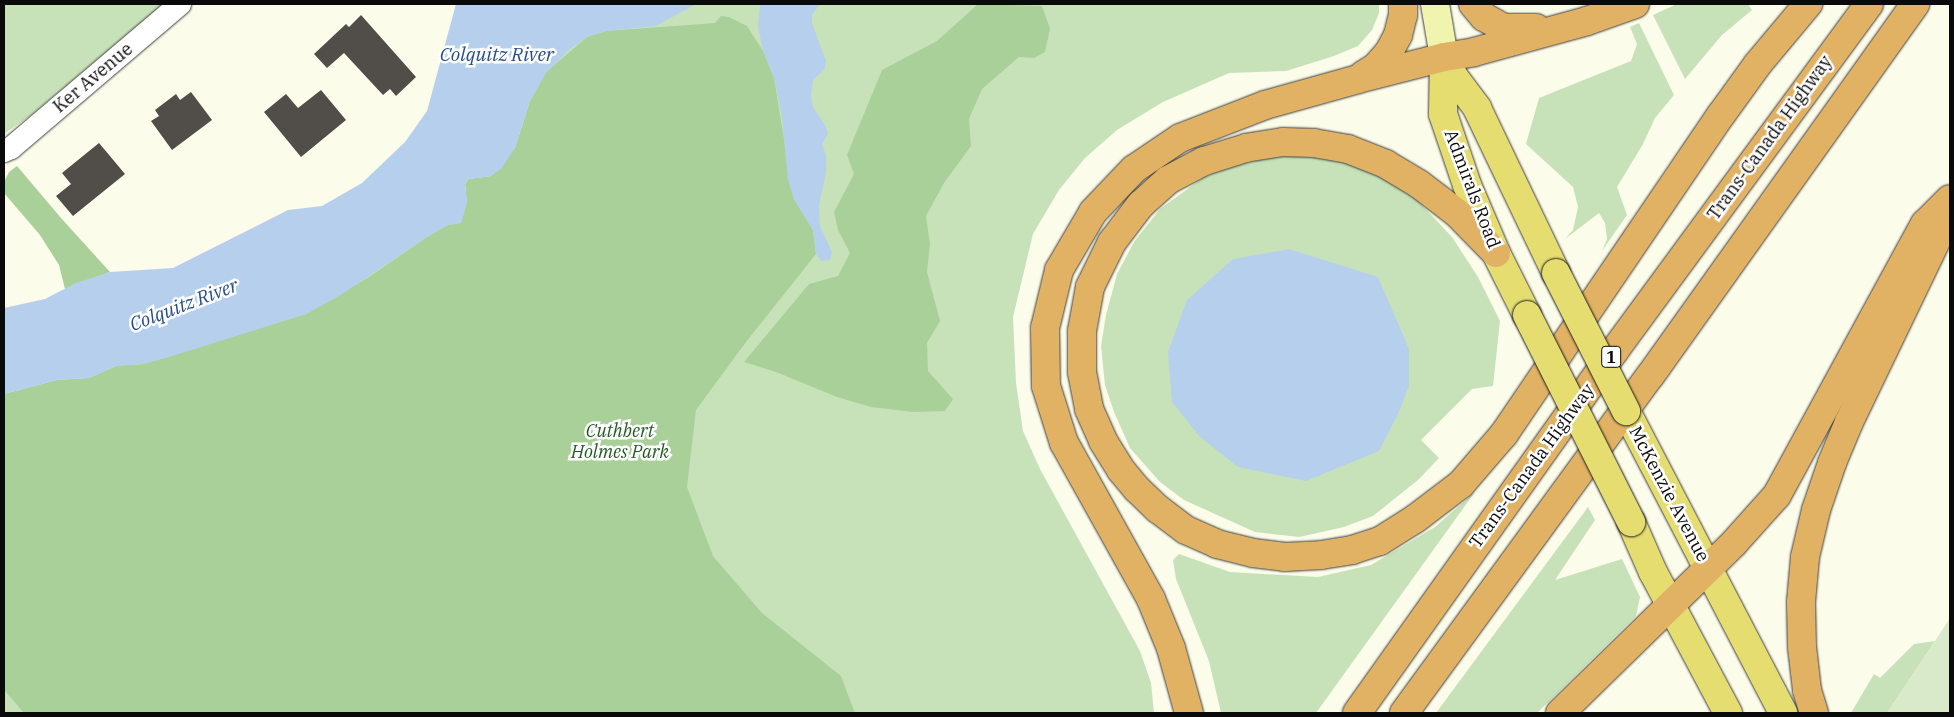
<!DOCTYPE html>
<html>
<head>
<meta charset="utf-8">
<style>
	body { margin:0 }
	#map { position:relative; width:1954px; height:717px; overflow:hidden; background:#fcfcea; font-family:"IBM Plex Serif",serif }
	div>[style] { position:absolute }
	.green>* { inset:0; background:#c7e2b9 }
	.forest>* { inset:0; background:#aad09a }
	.pitch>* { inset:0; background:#d9eaca }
	.water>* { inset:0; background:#b6cfed }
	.building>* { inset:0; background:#514d48 }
	.roads { filter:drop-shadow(0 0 1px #3d3d3d) drop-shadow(0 0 1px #3d3d3d) }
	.minor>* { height:22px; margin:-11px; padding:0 11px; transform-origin:11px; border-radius:11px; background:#fff }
	.secondary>* { height:28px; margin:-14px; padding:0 14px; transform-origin:14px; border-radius:14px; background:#f0f4ae }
	.primary>* { height:28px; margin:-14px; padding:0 14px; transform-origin:14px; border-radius:14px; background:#e6dd70 }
	.motorway>* { height:28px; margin:-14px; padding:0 14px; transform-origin:14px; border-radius:14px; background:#e1b264 }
	.bridges { filter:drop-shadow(0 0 1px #1b1b1b) drop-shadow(0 0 1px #1b1b1b) }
	.primary-bridge>* { height:28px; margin:-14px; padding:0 14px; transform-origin:14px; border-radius:14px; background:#e6dd70 }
	span { translate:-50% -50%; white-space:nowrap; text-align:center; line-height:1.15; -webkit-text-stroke:5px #fff; paint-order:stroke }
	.shield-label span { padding:1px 4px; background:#fff; border:1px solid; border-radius:4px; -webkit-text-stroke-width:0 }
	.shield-label { font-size:16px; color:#0a0a0a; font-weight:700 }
	.street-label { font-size:18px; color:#0a0a0a }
	.park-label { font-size:18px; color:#265924; font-style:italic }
	.water-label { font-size:19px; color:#254d8b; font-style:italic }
	.frame { position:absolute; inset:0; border:5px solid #0a0a0a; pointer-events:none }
</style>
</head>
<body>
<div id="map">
	<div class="green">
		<i style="clip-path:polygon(4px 4px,163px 4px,34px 113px,4px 134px)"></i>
		<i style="clip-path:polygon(616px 4px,1379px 4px,1379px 13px,1372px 30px,1358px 46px,1334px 56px,1286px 71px,1229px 73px,1163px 102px,1117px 130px,1085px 158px,1059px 190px,1033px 234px,1013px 317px,1016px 383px,1023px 431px,1040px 469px,1140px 651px,1151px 683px,1154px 713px,4px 713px,4px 394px,57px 380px,89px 378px,116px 366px,465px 190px,469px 179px,491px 176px,515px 148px,530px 101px,546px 72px)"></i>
		<i style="clip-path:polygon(1677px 4px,1748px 4px,1752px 10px,1722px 35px,1685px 79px,1653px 15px)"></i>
		<i style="clip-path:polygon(1639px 23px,1674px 95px,1655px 118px,1643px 144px,1617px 187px,1627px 215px,1602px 251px,1607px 239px,1605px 223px,1599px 213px,1565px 239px,1573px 230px,1578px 207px,1573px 187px,1526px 144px,1539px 98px,1631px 61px,1637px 44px,1630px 27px)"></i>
		<i style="clip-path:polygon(1291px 154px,1328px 156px,1373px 171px,1418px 201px,1452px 237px,1478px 277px,1500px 321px,1493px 386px,1472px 389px,1421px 440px,1439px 458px,1418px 480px,1373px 516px,1344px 527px,1299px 537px,1255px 532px,1184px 500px,1160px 482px,1130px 448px,1114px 412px,1105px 385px,1101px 346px,1106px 315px,1117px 274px,1134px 242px,1160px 209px,1204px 177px,1252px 158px)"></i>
		<i style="clip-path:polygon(1475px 492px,1316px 713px,1221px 713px,1209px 661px,1176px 579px,1173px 560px,1179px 554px,1230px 572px,1318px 577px,1371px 565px,1435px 527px)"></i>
		<i style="clip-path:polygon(1588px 507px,1595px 520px,1555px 580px,1622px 559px,1640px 597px,1636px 616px,1537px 713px,1436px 713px)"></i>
		<i style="clip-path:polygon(1935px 641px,1887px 713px,1851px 713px,1874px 674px,1880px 678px,1914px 644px)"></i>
	</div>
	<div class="forest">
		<i style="clip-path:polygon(978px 4px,1042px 6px,1050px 29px,1045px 52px,1034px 58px,1019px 57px,982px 89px,969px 119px,971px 146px,944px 183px,926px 216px,930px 244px,927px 272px,940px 321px,927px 343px,928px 371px,953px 399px,945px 411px,913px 412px,871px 407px,837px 397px,776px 372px,744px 362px,809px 284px,838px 276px,850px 253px,838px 230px,834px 212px,854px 174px,847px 155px,882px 70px,937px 41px)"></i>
		<i style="clip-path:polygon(721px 16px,729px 17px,747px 26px,763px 51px,774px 78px,794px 199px,813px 230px,816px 254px,746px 342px,696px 410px,687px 487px,713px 556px,762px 613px,841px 676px,855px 713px,24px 713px,4px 690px,4px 394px,57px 380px,89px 378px,116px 366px,143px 364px,306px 314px,369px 277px,427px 237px,448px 225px,461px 223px,467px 202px,465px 184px,469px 179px,491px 176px,515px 148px,530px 101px,546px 72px,587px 37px,606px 31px,715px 23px)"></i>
		<i style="clip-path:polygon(17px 166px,61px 218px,110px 272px,65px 289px,59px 265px,40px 235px,4px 193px,4px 182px,9px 172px)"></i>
	</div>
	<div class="pitch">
		<i style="clip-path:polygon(1950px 618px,1950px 713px,1887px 713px,1935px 641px)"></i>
	</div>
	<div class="water">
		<i style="clip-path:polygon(456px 4px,696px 4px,656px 26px,606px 31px,587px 37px,569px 50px,546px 73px,530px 101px,515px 148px,501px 169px,491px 176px,469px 179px,465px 184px,467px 202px,461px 223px,448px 225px,427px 237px,339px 296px,306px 314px,169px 357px,143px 364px,116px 366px,89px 378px,57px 380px,4px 394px,4px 308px,45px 299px,76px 283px,110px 272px,173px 268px,288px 210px,322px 206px,362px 183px,405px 142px,427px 111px)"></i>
		<i style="clip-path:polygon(760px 4px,820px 4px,812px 15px,812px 23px,826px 61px,824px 70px,813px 80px,811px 96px,813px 107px,826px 127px,828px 134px,822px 144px,826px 155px,826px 172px,819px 206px,820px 226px,832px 252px,830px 260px,821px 261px,816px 254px,813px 230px,794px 199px,788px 180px,782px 117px,774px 78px,763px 51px,758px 27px)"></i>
		<i style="clip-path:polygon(1289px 249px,1378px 277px,1409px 349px,1409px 386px,1397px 416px,1379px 451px,1306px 481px,1238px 467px,1200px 437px,1172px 402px,1168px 352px,1187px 300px,1233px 259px)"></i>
	</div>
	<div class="building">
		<i style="clip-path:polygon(361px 15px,416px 77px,396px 96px,390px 89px,383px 95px,344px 53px,327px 68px,314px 54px,346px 24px,349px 27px)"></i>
		<i style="clip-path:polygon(321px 90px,346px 120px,301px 157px,264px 112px,286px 94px,298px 108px)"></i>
		<i style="clip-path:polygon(191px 92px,212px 120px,172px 150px,151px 121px,159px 116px,155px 110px,176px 94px,180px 100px)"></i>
		<i style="clip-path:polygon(99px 143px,125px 174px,73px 216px,56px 196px,71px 184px,62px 173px)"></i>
	</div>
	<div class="roads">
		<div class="minor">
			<i style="left:4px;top:151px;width:8px;rotate:-23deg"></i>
			<i style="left:11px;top:148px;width:222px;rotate:-40.4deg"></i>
		</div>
		<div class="secondary">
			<i style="left:1435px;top:4px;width:54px;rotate:80.4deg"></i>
		</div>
		<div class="primary">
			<i style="left:1444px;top:57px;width:57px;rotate:91deg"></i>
			<i style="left:1443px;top:114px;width:75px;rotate:71.3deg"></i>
			<i style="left:1467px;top:185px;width:74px;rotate:66.9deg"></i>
			<i style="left:1496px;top:253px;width:69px;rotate:63.4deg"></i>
			<i style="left:1445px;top:58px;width:21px;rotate:65deg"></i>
			<i style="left:1454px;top:77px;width:39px;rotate:53deg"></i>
			<i style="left:1477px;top:108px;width:183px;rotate:64.4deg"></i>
			<i style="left:1626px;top:411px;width:340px;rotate:62.5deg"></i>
			<i style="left:1631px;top:522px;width:55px;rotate:66.3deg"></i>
			<i style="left:1653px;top:572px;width:160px;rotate:62deg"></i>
		</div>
		<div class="motorway">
			<i style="left:1473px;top:4px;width:17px;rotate:50deg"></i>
			<i style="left:1484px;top:17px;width:23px;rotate:29deg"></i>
			<i style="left:1504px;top:28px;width:32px"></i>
			<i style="left:1363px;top:75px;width:15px;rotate:-32deg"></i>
			<i style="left:1376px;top:67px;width:20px;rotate:-49deg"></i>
			<i style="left:1389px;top:52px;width:19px;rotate:-62deg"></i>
			<i style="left:1398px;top:35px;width:21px;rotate:-76deg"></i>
			<i style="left:1403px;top:15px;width:11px;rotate:-90deg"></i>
			<i style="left:1496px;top:253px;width:56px;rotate:-134.3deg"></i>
			<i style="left:1457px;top:213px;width:48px;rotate:-142.7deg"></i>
			<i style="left:1419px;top:184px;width:39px;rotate:-149deg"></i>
			<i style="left:1386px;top:164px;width:41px;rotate:-158.5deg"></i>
			<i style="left:1348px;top:149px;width:35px;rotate:-170deg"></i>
			<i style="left:1314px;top:143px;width:31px;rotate:-178deg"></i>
			<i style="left:1283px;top:142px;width:37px;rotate:171deg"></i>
			<i style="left:1246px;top:148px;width:44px;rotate:162.8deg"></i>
			<i style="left:1204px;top:161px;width:41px;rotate:152.2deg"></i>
			<i style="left:1168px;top:180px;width:36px;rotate:138deg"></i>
			<i style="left:1141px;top:204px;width:48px;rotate:127.3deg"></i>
			<i style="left:1112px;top:242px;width:50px;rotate:116.1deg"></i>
			<i style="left:1090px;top:287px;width:45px;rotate:100.3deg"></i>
			<i style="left:1082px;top:331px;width:41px;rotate:90deg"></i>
			<i style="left:1082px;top:372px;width:38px;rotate:79deg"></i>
			<i style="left:1089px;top:409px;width:35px;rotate:66deg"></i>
			<i style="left:1103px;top:441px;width:34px;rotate:58deg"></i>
			<i style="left:1121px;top:470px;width:25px;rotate:50deg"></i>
			<i style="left:1137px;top:489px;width:29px;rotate:44deg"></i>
			<i style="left:1158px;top:509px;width:35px;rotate:37deg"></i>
			<i style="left:1186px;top:530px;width:34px;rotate:24deg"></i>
			<i style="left:1217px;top:544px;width:37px;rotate:14deg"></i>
			<i style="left:1253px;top:553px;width:32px;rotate:7deg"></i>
			<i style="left:1285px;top:557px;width:36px;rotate:-3deg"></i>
			<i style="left:1321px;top:555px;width:31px;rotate:-9deg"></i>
			<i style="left:1352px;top:550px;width:29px;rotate:-18deg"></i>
			<i style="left:1380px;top:541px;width:41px;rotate:-32.2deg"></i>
			<i style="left:1415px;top:519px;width:58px;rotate:-37.3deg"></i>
			<i style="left:1461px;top:484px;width:66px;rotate:-49.3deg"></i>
			<i style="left:1504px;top:434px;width:386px;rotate:-55.8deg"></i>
			<i style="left:1721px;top:115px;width:62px;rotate:-54.2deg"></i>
			<i style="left:1757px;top:65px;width:80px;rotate:-50.1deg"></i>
			<i style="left:1189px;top:713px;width:67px;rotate:-105.5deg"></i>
			<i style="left:1171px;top:648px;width:53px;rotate:-112.2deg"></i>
			<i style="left:1151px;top:599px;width:179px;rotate:-119.1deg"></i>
			<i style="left:1064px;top:443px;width:60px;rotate:-107.5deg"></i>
			<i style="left:1046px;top:386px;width:58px;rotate:-91deg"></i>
			<i style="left:1045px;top:328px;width:60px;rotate:-76.4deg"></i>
			<i style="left:1059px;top:270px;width:67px;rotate:-59.6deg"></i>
			<i style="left:1093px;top:212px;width:59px;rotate:-46.4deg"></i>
			<i style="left:1134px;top:169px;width:55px;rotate:-34deg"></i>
			<i style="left:1180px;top:138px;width:91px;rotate:-21.2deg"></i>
			<i style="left:1265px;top:105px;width:97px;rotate:-15.6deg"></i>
			<i style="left:1358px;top:79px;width:89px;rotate:-14.3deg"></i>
			<i style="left:1444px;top:57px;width:30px;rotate:-9deg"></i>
			<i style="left:1474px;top:52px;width:117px;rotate:-15.3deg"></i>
			<i style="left:1587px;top:21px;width:51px;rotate:-19.5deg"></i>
			<i style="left:1357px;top:713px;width:445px;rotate:-54.6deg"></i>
			<i style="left:1615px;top:350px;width:429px;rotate:-53.7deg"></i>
			<i style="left:1404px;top:713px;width:417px;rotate:-53.9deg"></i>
			<i style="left:1650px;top:376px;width:457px;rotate:-54.5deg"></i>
			<i style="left:1560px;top:713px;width:243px;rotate:-44.3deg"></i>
			<i style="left:1734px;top:543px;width:64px;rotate:-48.1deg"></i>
			<i style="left:1777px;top:495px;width:309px;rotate:-61.4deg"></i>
			<i style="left:1925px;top:224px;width:35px;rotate:-45deg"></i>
			<i style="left:1814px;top:713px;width:24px;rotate:-107deg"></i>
			<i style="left:1807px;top:690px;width:43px;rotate:-96.6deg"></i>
			<i style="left:1802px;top:647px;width:45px;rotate:-91.3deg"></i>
			<i style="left:1801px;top:602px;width:45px;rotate:-84.9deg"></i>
			<i style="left:1805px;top:557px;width:48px;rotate:-76.8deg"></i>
			<i style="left:1816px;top:510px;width:50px;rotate:-71.2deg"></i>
			<i style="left:1832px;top:463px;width:44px;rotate:-67.5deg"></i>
			<i style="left:1849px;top:422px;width:216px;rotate:-64.3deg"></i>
		</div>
	</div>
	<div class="bridges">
		<div class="primary-bridge">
			<i style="left:1556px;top:273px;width:155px;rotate:63.1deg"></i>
			<i style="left:1527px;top:315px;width:232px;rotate:63.3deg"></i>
		</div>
	</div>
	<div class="shield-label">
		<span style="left:1611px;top:357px">1</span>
	</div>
	<div class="street-label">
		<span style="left:93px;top:78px;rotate:-40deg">Ker Avenue</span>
		<span style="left:1770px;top:138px;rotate:-54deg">Trans-Canada Highway</span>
		<span style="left:1472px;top:189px;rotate:69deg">Admirals Road</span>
		<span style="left:1532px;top:466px;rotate:-54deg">Trans-Canada Highway</span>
		<span style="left:1669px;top:494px;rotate:62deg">McKenzie Avenue</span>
	</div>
	<div class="park-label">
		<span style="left:620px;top:442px">Cuthbert<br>Holmes Park</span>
	</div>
	<div class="water-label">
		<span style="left:497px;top:55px">Colquitz River</span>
		<span style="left:184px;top:305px;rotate:-21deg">Colquitz River</span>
	</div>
	<div class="frame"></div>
</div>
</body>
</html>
